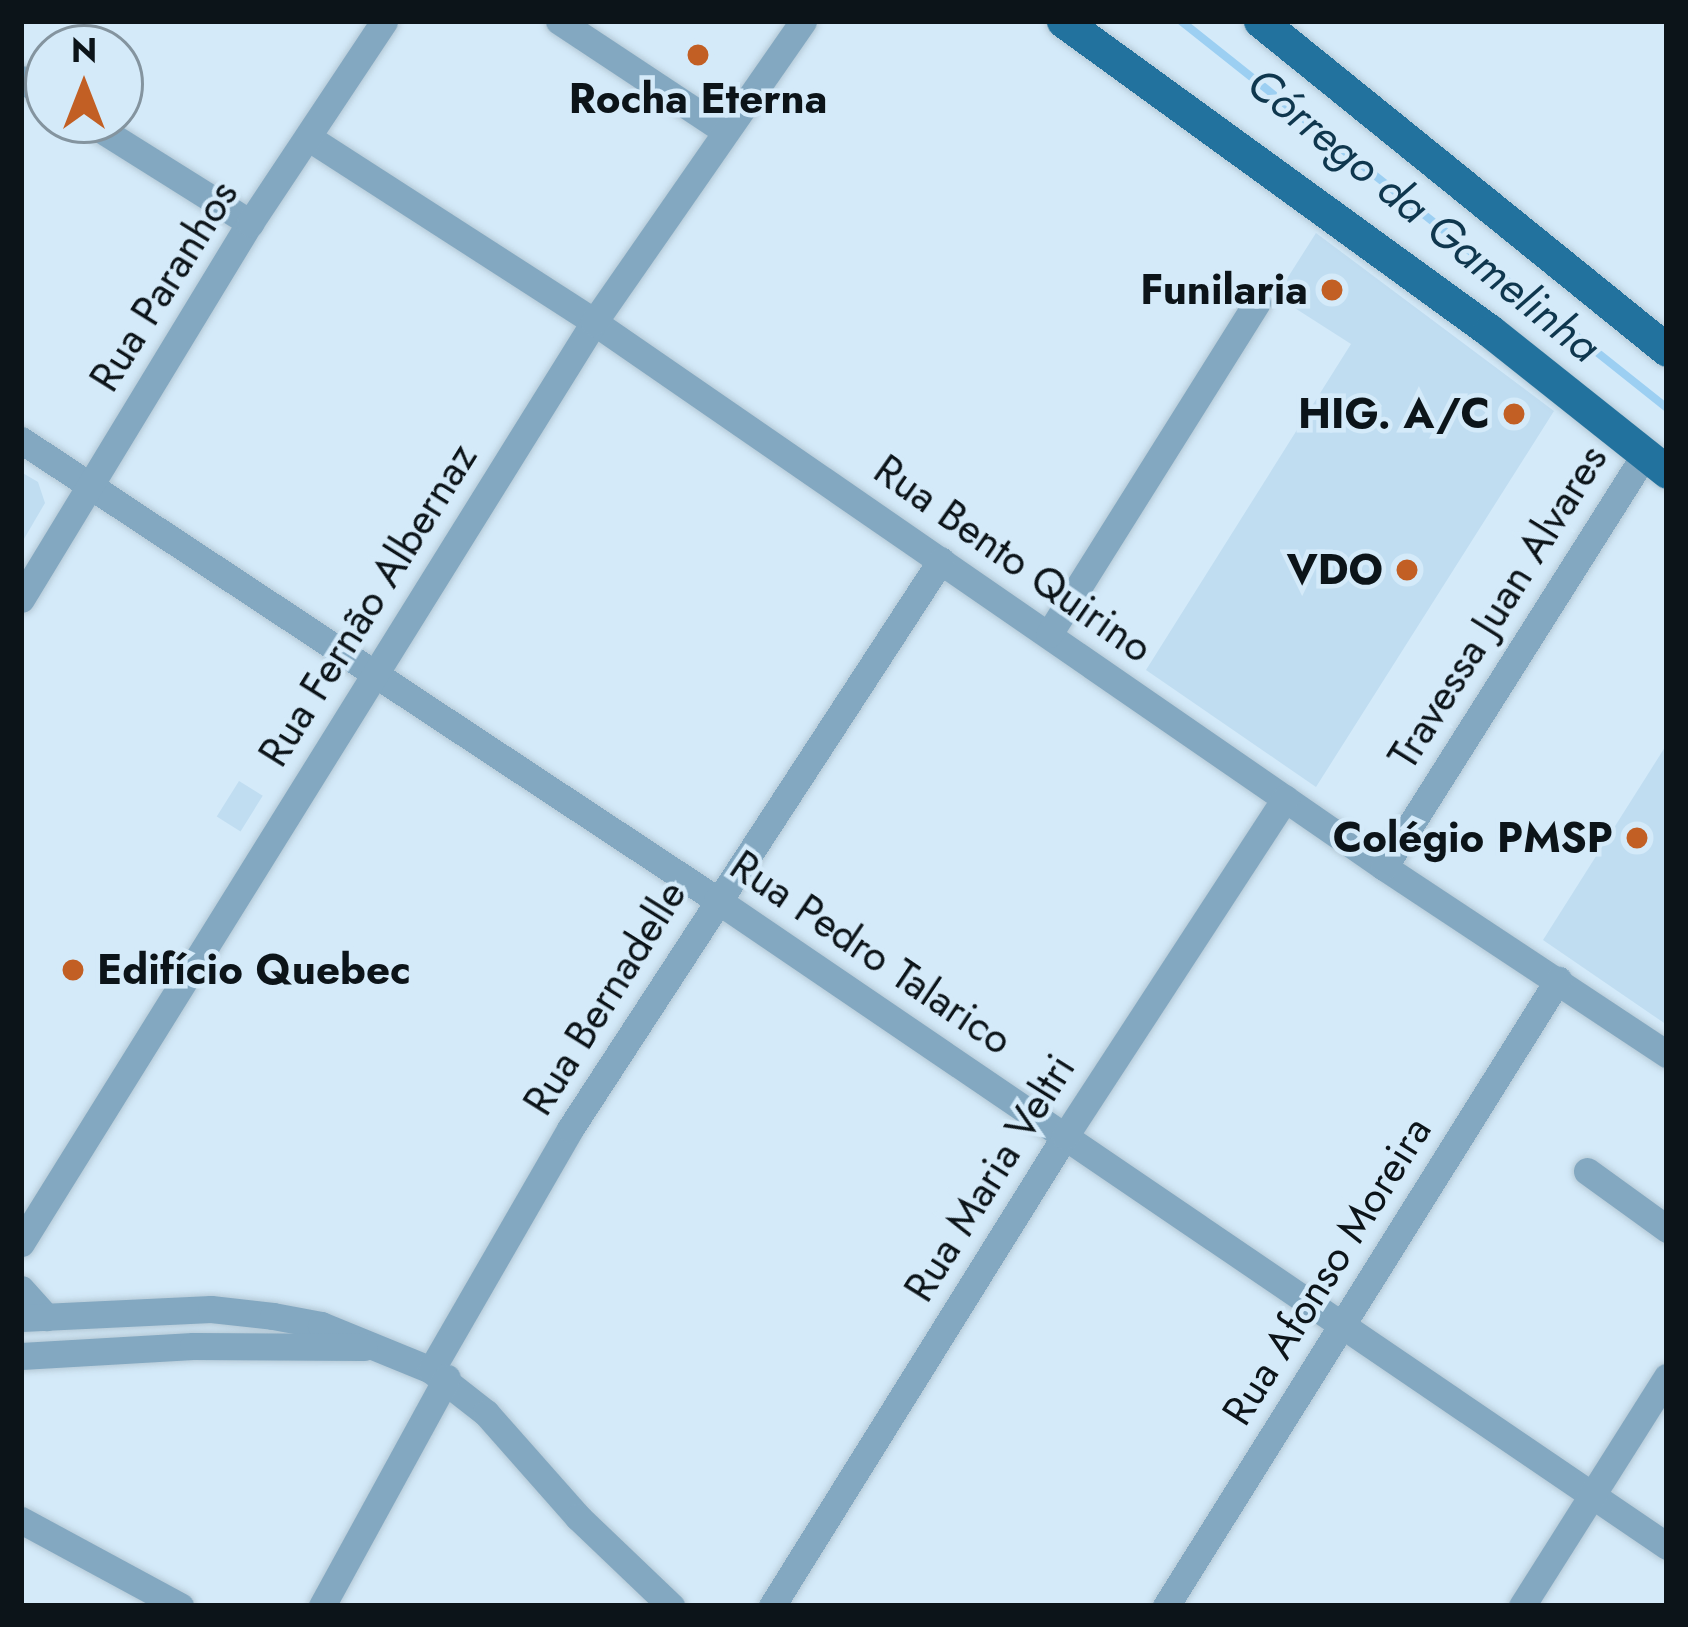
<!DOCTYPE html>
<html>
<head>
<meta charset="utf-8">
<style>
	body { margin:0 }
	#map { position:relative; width:1688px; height:1627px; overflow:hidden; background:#d4eaf9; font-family:Jost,sans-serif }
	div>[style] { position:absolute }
	.built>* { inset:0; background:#c0ddf1; transform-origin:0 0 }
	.stream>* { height:8px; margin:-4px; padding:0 4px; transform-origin:4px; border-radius:4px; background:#9ccff2 }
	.roads { filter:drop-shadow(0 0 3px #b4c8d5) drop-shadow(0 0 3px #b4c8d5) }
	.minor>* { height:27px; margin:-13.5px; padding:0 13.5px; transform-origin:13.5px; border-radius:13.5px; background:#83a8c1 }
	.major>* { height:33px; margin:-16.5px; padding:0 16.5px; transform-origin:16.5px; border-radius:16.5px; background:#22729e }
	.dots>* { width:33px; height:33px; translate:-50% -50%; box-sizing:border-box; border:6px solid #d4eaf9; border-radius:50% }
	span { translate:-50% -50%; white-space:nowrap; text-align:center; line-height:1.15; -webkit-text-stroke:9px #d4eaf9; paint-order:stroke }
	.poi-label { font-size:42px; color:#0c1419; font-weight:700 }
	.right { translate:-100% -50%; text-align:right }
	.left { translate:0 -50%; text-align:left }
	.street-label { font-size:42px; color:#0c1419 }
	.water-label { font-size:45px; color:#0f374e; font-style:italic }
	.frame { position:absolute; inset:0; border:24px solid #0c1419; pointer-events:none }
	.north { position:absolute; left:24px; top:24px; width:120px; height:120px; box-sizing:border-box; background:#d4eaf9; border:3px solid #84949f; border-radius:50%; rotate:0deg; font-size:33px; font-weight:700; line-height:48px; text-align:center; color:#0c1419 }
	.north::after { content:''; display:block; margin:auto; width:42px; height:54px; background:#c25f24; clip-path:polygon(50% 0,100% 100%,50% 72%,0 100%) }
</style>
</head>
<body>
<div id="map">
	<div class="built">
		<i style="clip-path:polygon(1316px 233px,1554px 411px,1316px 787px,1146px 670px,1351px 344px,1276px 296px)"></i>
		<i style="clip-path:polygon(21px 472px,38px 482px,45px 503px,21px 544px)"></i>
		<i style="clip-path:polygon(1667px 744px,1667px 1025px,1543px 940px)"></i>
		<i style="left:239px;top:781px;width:28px;height:42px;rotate:32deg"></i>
	</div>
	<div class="stream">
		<i style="left:1181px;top:21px;width:621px;rotate:38.53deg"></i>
	</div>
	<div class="roads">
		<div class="minor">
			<i style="left:559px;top:21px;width:199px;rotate:33.5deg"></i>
			<i style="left:21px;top:79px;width:32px;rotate:32deg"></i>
			<i style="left:86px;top:120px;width:194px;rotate:32.1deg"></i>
			<i style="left:309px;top:138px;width:339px;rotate:32.8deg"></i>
			<i style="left:594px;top:322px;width:960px;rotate:34.6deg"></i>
			<i style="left:1384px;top:867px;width:339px;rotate:33.5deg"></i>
			<i style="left:21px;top:440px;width:834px;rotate:33.46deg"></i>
			<i style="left:717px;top:900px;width:1149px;rotate:34.22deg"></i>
			<i style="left:21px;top:599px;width:440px;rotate:-58.7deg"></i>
			<i style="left:250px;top:223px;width:242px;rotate:-56.4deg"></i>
			<i style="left:1049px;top:634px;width:391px;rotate:-57.9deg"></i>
			<i style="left:1384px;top:867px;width:489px;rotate:-57.7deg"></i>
			<i style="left:1587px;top:1171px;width:99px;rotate:35.9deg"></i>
			<i style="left:21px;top:1243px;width:1085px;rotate:-58.11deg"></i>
			<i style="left:594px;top:322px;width:366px;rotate:-55.2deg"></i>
			<i style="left:21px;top:1289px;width:38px;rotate:48deg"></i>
			<i style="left:21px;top:1318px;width:190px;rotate:-2.7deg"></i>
			<i style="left:211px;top:1309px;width:62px;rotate:6.4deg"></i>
			<i style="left:273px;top:1316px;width:49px;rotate:10.6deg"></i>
			<i style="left:321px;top:1325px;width:119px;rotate:22.2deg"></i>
			<i style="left:431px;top:1370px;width:70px;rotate:38deg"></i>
			<i style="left:486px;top:1413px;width:139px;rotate:48.5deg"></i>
			<i style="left:578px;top:1517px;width:129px;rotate:43.7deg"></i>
			<i style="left:21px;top:1356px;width:172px;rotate:-3.3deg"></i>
			<i style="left:193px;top:1346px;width:171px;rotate:0.3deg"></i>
			<i style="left:431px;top:1370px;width:278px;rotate:-60deg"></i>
			<i style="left:570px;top:1129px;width:679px;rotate:-56.89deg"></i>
			<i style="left:21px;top:1520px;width:181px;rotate:28.4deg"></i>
			<i style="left:322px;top:1606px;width:260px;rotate:-61.3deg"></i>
			<i style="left:772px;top:1606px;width:554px;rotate:-58.06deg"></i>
			<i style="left:1065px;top:1136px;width:403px;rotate:-56.9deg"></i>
			<i style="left:1166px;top:1606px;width:739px;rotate:-57.95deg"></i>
			<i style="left:1522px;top:1606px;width:271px;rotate:-57.7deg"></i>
		</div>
		<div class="major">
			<i style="left:1063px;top:21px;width:528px;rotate:35.98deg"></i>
			<i style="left:1490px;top:331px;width:226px;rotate:38.5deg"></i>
			<i style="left:1260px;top:21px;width:523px;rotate:38.95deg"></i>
		</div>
	</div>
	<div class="dots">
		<i style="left:698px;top:55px;background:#c25f24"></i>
		<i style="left:1332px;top:290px;background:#c25f24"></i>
		<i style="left:1514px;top:414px;background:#c25f24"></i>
		<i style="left:1407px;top:570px;background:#c25f24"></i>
		<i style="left:1637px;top:838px;background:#c25f24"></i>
		<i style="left:73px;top:970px;background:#c25f24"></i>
	</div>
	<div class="poi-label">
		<span style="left:698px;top:99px">Rocha Eterna</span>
		<span class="right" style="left:1308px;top:290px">Funilaria</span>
		<span class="right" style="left:1490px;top:414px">HIG. A/C</span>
		<span class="right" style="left:1383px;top:570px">VDO</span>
		<span class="right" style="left:1613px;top:838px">Colégio PMSP</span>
		<span class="left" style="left:97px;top:970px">Edifício Quebec</span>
	</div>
	<div class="street-label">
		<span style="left:164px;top:286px;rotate:-58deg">Rua Paranhos</span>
		<span style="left:1013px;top:559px;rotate:35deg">Rua Bento Quirino</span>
		<span style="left:368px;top:605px;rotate:-58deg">Rua Fernão Albernaz</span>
		<span style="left:1498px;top:607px;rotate:-58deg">Travessa Juan Alvares</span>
		<span style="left:871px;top:953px;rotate:34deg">Rua Pedro Talarico</span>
		<span style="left:605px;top:998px;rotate:-58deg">Rua Bernadelle</span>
		<span style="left:990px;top:1178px;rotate:-58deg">Rua Maria Veltri</span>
		<span style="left:1327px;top:1271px;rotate:-58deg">Rua Afonso Moreira</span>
	</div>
	<div class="water-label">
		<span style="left:1424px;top:215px;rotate:39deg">Córrego da Gamelinha</span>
	</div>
	<div class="frame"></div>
	<div class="north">N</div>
</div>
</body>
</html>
